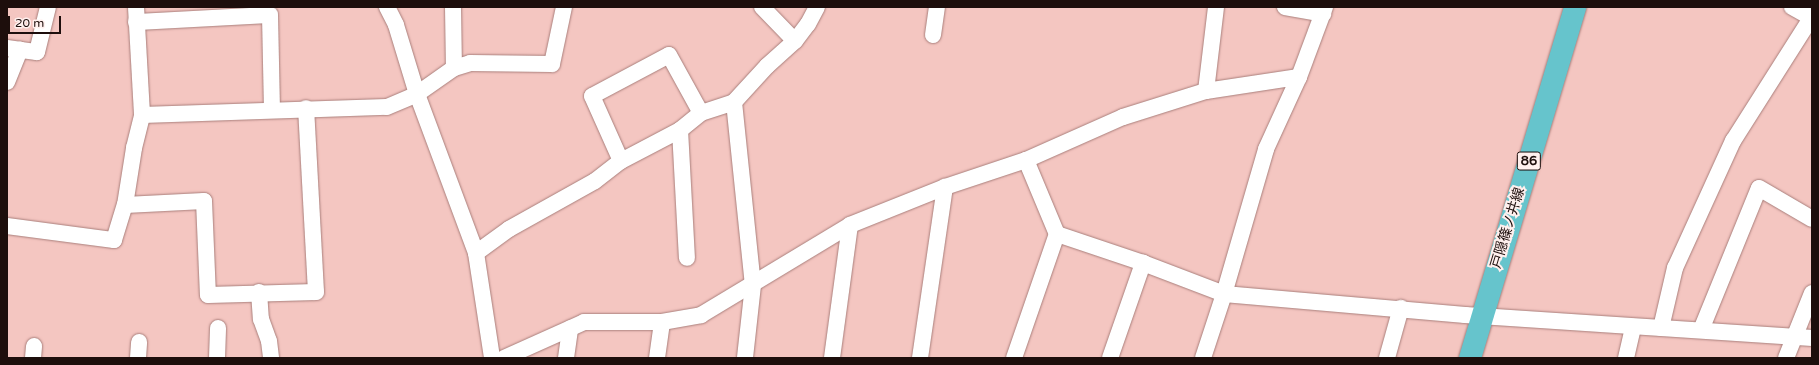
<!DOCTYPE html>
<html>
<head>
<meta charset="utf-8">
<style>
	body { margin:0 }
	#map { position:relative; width:1819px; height:365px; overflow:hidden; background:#f4c6c1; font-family:"Varela Round","Noto Sans JP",sans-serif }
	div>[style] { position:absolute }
	.roads { filter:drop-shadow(0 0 1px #a97f7b) drop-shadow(0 0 1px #a97f7b) }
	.street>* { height:16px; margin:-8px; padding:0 8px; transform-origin:8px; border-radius:8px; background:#fff }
	.primary>* { height:22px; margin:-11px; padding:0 11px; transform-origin:11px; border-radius:11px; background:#66c4cc }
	span { translate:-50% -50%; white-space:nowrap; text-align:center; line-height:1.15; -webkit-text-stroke:4px #fff0ee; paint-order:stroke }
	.shield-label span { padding:1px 3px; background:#fff0ee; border:1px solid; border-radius:3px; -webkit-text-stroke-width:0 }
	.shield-label { font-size:13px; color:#1d0e0c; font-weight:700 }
	.street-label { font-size:14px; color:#1d0e0c }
	.frame { position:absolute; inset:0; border:8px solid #1d0e0c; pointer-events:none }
	.scale { position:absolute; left:8px; top:16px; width:53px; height:18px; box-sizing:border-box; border:2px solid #1d0e0c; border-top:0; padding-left:5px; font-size:12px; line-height:14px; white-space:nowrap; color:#1d0e0c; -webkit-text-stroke:3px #fff0ee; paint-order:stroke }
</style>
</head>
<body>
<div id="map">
	<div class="roads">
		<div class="street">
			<i style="left:136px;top:7px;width:108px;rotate:86.8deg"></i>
			<i style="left:387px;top:7px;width:20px;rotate:63deg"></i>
			<i style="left:396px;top:25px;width:72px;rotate:73.1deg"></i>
			<i style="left:417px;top:94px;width:170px;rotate:69.6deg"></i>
			<i style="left:476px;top:253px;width:106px;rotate:81.3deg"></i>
			<i style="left:453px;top:7px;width:61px;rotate:89.1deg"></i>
			<i style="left:762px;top:7px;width:47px;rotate:45.9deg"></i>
			<i style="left:1285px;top:7px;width:39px;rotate:10deg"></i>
			<i style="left:1792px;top:7px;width:23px;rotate:29deg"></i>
			<i style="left:136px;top:22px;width:134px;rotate:-3deg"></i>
			<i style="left:270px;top:15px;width:94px;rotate:88.8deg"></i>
			<i style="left:933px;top:35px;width:28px;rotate:-82deg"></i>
			<i style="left:7px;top:48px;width:30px;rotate:8deg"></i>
			<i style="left:37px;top:52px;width:46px;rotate:-76.3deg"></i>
			<i style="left:7px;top:82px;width:35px;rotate:-68deg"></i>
			<i style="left:1206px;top:91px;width:85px;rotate:-83.2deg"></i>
			<i style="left:734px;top:102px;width:184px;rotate:84.1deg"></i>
			<i style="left:753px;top:285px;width:73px;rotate:96.3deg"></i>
			<i style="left:680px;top:130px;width:128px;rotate:86.9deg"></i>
			<i style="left:1026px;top:160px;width:80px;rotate:67.3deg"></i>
			<i style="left:1057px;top:234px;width:91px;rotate:18.6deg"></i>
			<i style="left:1143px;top:263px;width:87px;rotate:20.9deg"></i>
			<i style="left:1224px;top:294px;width:242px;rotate:5deg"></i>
			<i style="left:1465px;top:315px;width:348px;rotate:3.8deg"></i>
			<i style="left:621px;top:161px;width:71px;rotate:-114deg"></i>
			<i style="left:592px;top:96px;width:87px;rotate:-28deg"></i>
			<i style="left:669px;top:55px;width:66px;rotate:61.1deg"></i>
			<i style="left:125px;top:205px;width:79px;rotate:-2.9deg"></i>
			<i style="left:204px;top:201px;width:94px;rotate:87.6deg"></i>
			<i style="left:208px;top:295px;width:108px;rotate:-1.6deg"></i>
			<i style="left:316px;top:292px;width:184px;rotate:-93.1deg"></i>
			<i style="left:7px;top:226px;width:108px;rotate:7.5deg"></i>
			<i style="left:114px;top:240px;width:37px;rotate:-73deg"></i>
			<i style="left:125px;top:205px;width:58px;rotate:-81deg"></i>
			<i style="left:134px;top:148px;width:34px;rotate:-76deg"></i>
			<i style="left:142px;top:115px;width:245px;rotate:-1.9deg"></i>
			<i style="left:387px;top:107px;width:33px;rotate:-23deg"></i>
			<i style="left:417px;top:94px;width:45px;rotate:-35.1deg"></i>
			<i style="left:454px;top:68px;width:17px;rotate:-17deg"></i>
			<i style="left:470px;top:63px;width:82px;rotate:0.7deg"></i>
			<i style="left:552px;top:64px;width:58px;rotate:-78.1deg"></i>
			<i style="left:476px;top:253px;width:41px;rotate:-36deg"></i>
			<i style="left:509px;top:229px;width:98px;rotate:-29.2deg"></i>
			<i style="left:595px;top:181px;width:33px;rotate:-38deg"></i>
			<i style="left:621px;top:161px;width:67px;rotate:-27.7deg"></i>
			<i style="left:680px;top:130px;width:27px;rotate:-39deg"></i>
			<i style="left:701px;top:113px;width:35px;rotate:-18deg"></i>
			<i style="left:734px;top:102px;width:49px;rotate:-47.5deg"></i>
			<i style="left:767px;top:66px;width:38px;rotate:-42deg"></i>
			<i style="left:795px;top:41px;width:21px;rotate:-53deg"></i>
			<i style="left:808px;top:24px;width:19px;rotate:-62deg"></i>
			<i style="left:259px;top:292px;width:27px;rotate:86deg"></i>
			<i style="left:261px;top:319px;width:23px;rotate:70deg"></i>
			<i style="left:269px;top:341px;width:17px;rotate:83deg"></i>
			<i style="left:1661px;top:328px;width:62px;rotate:-76.9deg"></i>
			<i style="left:1675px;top:268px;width:140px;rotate:-65.5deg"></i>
			<i style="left:1733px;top:141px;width:146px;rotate:-57.6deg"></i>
			<i style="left:1701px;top:330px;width:153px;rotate:-67.8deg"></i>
			<i style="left:1759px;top:188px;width:61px;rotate:30.3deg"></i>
			<i style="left:33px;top:358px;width:12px;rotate:-85deg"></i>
			<i style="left:138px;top:358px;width:16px;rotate:-86deg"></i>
			<i style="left:217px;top:358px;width:30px;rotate:-88deg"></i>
			<i style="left:504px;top:358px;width:88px;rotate:-24.2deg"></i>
			<i style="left:584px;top:322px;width:78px"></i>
			<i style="left:662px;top:322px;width:40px;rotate:-10deg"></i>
			<i style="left:701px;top:315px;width:174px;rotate:-31.1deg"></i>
			<i style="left:850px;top:225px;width:102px;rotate:-21.8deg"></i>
			<i style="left:945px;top:187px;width:85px;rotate:-18.4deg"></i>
			<i style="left:1026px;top:160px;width:106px;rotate:-23.9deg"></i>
			<i style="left:1123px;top:117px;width:87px;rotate:-17.4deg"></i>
			<i style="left:1206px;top:91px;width:94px;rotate:-8.6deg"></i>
			<i style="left:566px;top:358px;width:30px;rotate:-82deg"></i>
			<i style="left:657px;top:358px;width:36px;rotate:-82deg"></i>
			<i style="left:832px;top:358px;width:134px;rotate:-82.3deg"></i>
			<i style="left:920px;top:358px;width:173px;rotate:-81.7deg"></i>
			<i style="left:1014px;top:358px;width:131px;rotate:-70.9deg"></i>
			<i style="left:1110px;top:358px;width:101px;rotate:-70.8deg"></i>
			<i style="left:1203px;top:358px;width:67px;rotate:-71.8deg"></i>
			<i style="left:1224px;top:294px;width:151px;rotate:-73.8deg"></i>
			<i style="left:1266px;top:149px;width:79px;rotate:-65.4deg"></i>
			<i style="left:1299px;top:77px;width:75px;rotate:-69.6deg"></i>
			<i style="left:1387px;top:358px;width:52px;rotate:-74.4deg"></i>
			<i style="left:1626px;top:358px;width:32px;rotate:-77deg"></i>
			<i style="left:1786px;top:358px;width:70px;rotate:-68.2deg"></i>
		</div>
		<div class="primary">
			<i style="left:1470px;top:358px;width:366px;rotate:-73.3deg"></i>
		</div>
	</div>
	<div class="shield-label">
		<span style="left:1529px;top:161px">86</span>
	</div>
	<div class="street-label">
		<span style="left:1508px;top:228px;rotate:-73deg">戸隠篠ノ井線</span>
	</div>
	<div class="frame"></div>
	<div class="scale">20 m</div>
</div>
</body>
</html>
